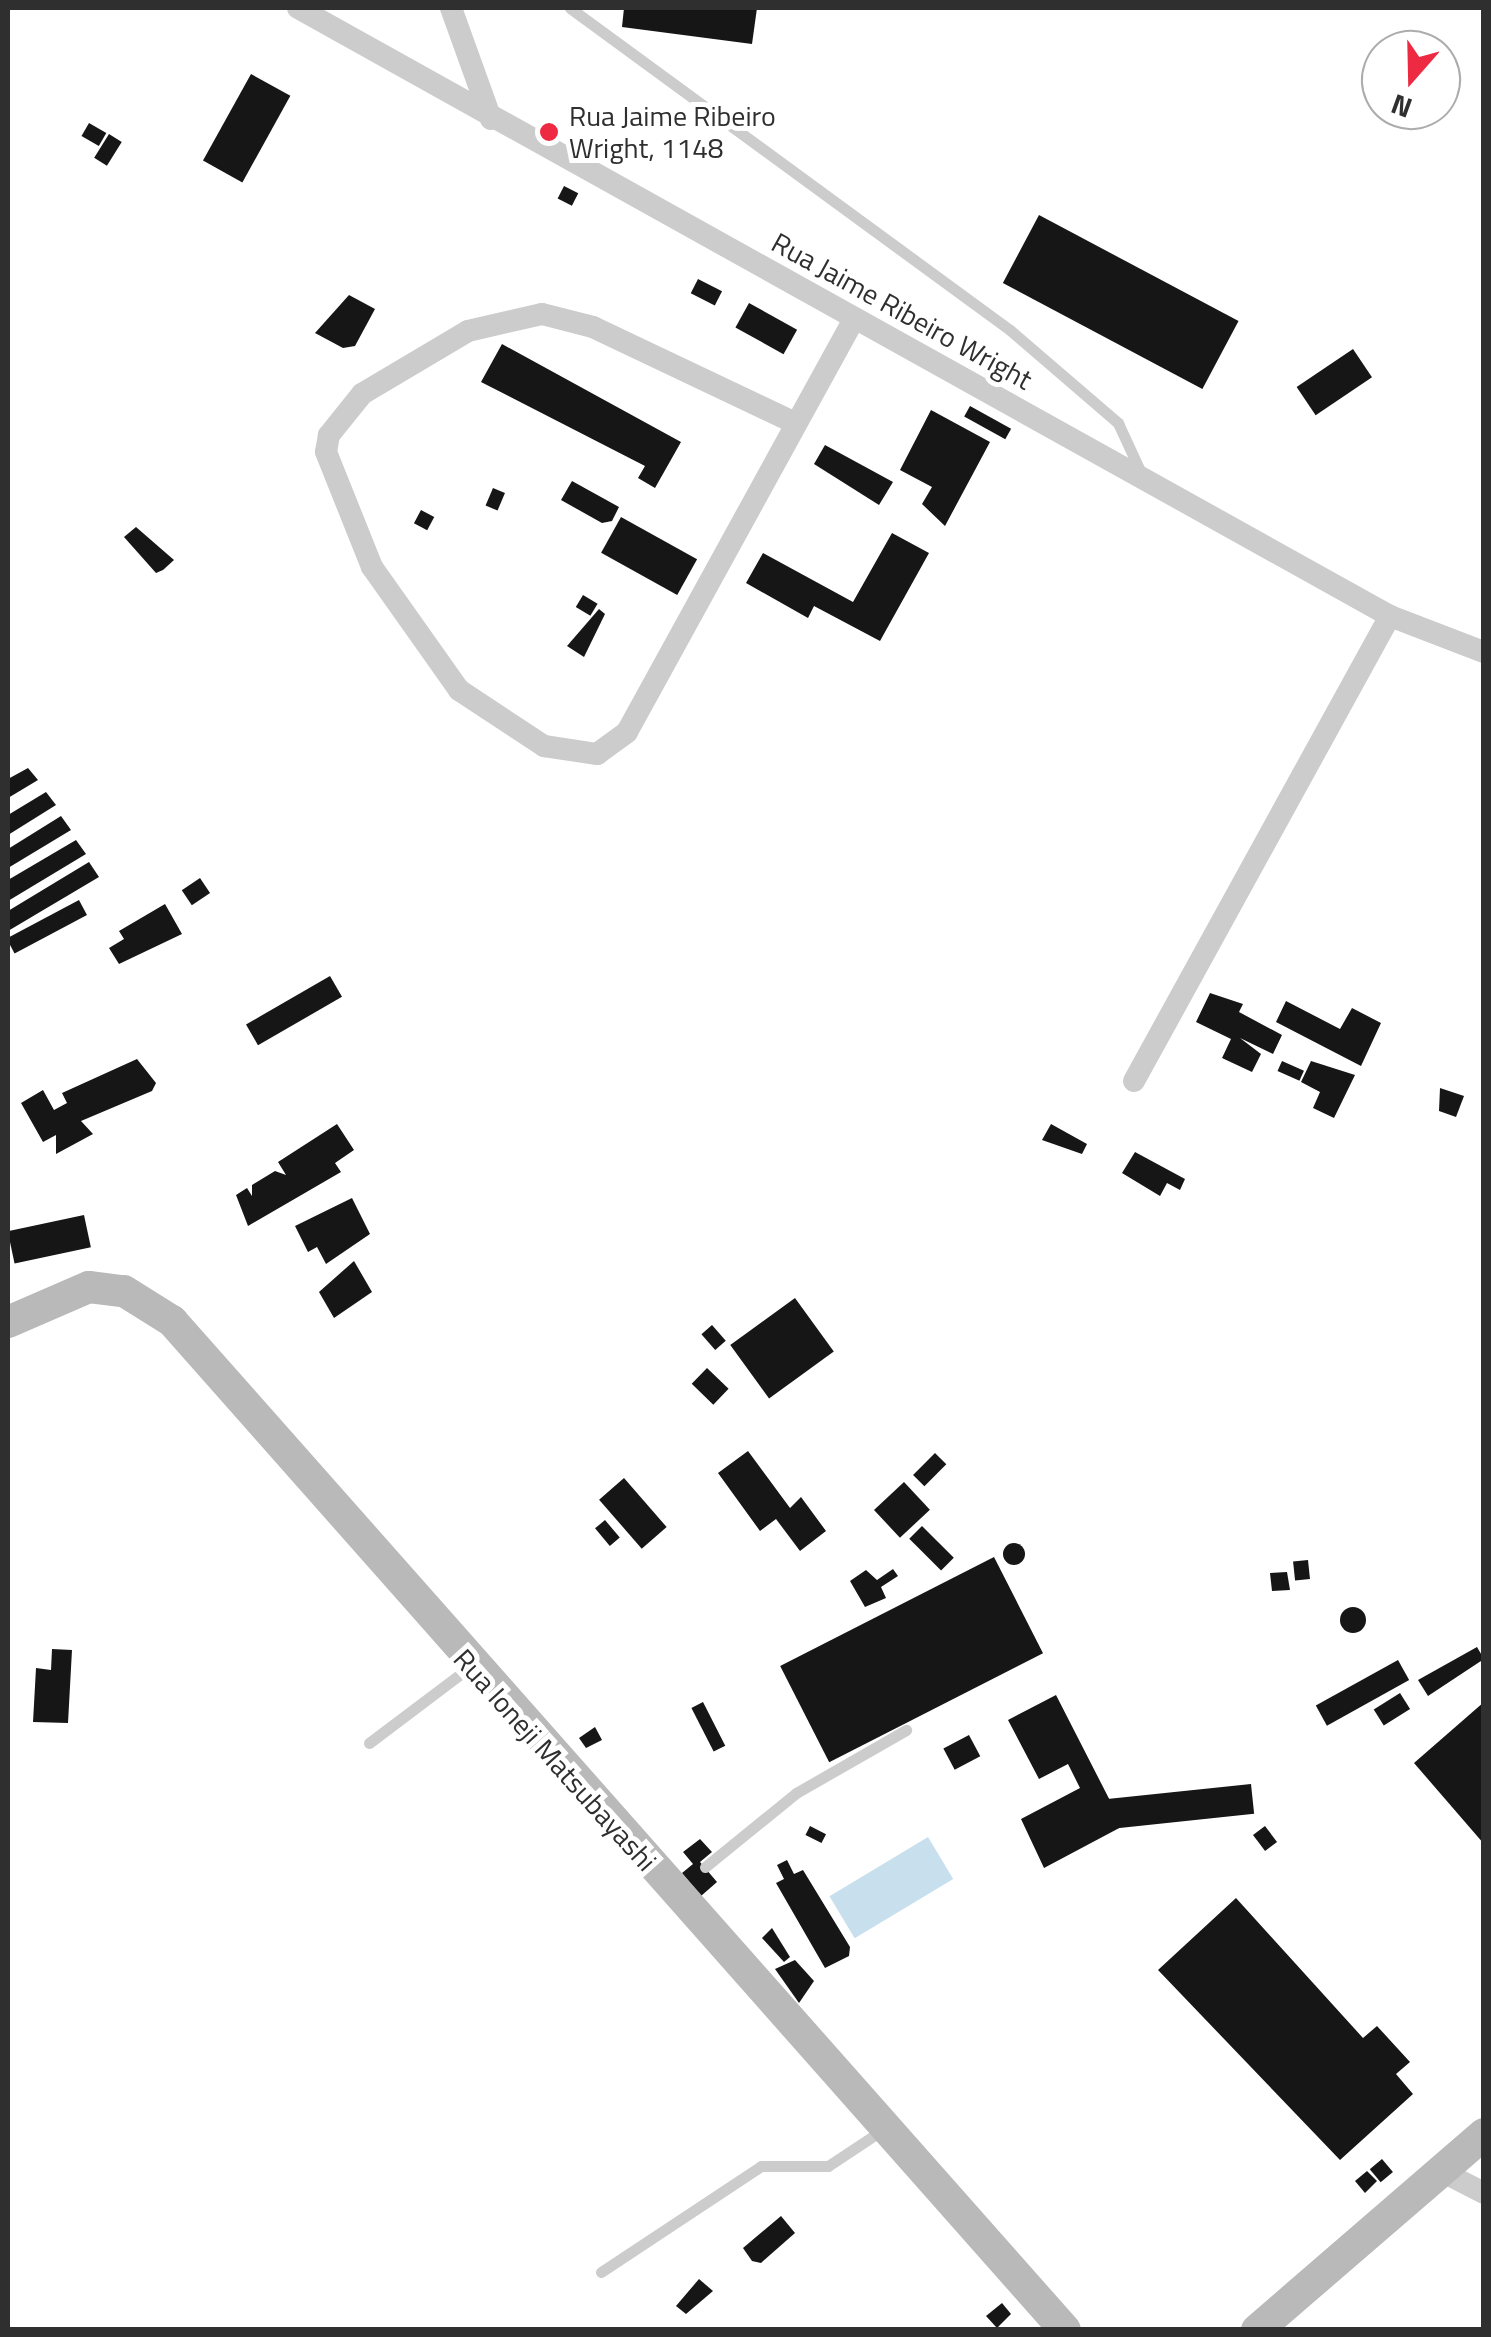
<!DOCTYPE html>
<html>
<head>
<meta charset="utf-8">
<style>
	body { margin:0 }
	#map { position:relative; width:1491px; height:2337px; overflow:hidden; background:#fff; font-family:"Titillium Web",sans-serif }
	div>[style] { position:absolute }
	.water>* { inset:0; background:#c8e0ee; transform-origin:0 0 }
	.building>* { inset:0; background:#161616; transform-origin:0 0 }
	.round { border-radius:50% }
	.lane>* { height:11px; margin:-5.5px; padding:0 5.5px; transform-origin:5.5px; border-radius:5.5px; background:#ccc }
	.street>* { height:22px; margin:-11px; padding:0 11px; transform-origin:11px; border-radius:11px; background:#ccc }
	.secondary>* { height:32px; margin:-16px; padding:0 16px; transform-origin:16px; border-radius:16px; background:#b9b9b9 }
	.dots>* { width:28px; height:28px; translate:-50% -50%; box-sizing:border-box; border:5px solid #fff; border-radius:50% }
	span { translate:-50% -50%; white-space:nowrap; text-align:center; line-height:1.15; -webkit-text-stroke:10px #fff; paint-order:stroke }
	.poi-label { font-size:28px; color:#2f2f2f }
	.left { translate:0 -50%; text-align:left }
	.street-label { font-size:28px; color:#2f2f2f }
	.frame { position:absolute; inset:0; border:10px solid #2f2f2f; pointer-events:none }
	.north { position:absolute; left:1361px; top:30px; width:100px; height:100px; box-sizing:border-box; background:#fff; border:2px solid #acacac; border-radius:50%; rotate:200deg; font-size:28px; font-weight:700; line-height:40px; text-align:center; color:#2f2f2f }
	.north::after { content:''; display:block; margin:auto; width:35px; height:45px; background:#ed2a41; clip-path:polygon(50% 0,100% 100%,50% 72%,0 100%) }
</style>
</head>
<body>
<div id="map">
	<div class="water">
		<i style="left:928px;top:1837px;width:49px;height:115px;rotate:59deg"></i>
	</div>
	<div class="building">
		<i style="clip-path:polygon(624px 8px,757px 8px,752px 44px,622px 27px)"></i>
		<i style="left:251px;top:74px;width:45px;height:99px;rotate:29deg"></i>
		<i style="left:89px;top:123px;width:20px;height:15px;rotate:30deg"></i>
		<i style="left:109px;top:134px;width:15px;height:28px;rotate:32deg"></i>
		<i style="left:564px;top:186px;width:16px;height:14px;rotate:27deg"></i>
		<i style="left:1039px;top:215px;width:226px;height:77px;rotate:28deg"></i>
		<i style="left:698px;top:279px;width:27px;height:16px;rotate:27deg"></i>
		<i style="clip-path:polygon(349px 295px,375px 309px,355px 346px,343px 348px,315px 333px)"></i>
		<i style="left:749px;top:303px;width:55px;height:28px;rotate:29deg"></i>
		<i style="clip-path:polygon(502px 344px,681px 442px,655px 488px,638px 478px,645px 466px,481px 382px)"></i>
		<i style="left:1353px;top:349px;width:34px;height:68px;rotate:56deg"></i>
		<i style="left:970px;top:406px;width:47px;height:12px;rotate:29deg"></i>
		<i style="clip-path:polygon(931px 410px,990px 442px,945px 526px,922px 504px,932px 487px,900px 470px)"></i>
		<i style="clip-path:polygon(825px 445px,893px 482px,879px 505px,814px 464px)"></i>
		<i style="clip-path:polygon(572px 481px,619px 507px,612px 521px,602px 523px,561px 500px)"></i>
		<i style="left:493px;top:488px;width:13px;height:19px;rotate:23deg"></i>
		<i style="left:421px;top:510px;width:15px;height:15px;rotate:28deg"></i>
		<i style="left:621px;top:517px;width:87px;height:41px;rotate:29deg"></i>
		<i style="clip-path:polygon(136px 527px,174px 560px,163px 570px,156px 573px,124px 537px)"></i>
		<i style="clip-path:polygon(892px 533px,929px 553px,880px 641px,814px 606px,808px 618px,746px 583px,763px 553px,853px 602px)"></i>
		<i style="left:583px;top:595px;width:17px;height:14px;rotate:31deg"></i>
		<i style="clip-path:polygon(599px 609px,605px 614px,584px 657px,567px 646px)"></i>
		<i style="clip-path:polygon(28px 768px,38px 780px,8px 798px,8px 779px)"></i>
		<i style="clip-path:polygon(46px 792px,56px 805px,8px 835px,8px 815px)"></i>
		<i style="clip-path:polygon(61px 816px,71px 830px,8px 868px,8px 849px)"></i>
		<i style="clip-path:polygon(76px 840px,86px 854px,8px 901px,8px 880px)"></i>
		<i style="clip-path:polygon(89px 862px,99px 877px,8px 931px,8px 911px)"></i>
		<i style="left:200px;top:878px;width:18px;height:22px;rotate:56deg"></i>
		<i style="left:79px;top:900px;width:17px;height:82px;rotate:62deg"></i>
		<i style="clip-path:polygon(165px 904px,182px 934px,119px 964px,109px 948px,124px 939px,119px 931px)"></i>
		<i style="left:330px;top:976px;width:24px;height:97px;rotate:60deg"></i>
		<i style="clip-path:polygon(1210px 993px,1243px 1004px,1239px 1012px,1282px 1035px,1273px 1054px,1240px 1038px,1261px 1054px,1252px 1072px,1222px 1058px,1231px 1039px,1196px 1022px)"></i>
		<i style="clip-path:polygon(1286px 1001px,1340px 1029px,1352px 1008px,1381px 1023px,1361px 1066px,1276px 1022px)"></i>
		<i style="clip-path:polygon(137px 1059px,156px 1083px,152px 1091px,81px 1121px,93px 1134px,56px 1154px,56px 1135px,43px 1142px,21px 1103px,43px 1090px,54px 1110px,67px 1103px,62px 1093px)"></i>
		<i style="left:1282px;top:1061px;width:24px;height:11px;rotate:24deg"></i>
		<i style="clip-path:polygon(1311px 1061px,1355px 1075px,1334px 1118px,1313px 1108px,1320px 1092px,1301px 1082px)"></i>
		<i style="clip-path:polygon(1440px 1088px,1464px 1096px,1456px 1117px,1439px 1111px)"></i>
		<i style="clip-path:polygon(337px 1124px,354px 1150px,335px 1163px,341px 1172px,248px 1226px,236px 1195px,247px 1188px,252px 1196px,252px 1185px,275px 1171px,286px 1175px,278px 1162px)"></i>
		<i style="clip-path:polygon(1051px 1124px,1087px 1144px,1082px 1154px,1042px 1140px)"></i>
		<i style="clip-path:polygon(1135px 1152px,1185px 1179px,1180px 1190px,1167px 1183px,1160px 1196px,1122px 1173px)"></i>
		<i style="clip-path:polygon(352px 1198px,370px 1234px,326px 1264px,317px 1247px,308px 1252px,295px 1226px)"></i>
		<i style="left:84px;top:1215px;width:33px;height:78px;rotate:78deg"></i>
		<i style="clip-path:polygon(354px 1261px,372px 1292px,334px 1318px,319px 1292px)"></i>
		<i style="left:795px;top:1298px;width:66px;height:80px;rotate:54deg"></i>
		<i style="left:712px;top:1325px;width:21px;height:14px;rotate:49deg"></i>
		<i style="left:707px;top:1368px;width:30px;height:22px;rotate:44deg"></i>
		<i style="clip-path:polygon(748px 1451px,790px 1508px,801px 1497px,826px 1531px,800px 1551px,776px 1519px,760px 1531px,718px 1473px)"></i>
		<i style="left:935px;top:1453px;width:16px;height:31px;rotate:45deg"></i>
		<i style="left:624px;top:1478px;width:65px;height:33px;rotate:49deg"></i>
		<i style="left:904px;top:1482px;width:38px;height:41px;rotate:47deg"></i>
		<i style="left:605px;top:1520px;width:23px;height:13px;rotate:50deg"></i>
		<i style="left:922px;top:1526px;width:45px;height:18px;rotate:45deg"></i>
		<i class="round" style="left:1003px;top:1543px;width:22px;height:22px"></i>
		<i style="left:994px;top:1557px;width:108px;height:240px;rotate:63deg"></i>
		<i style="left:1308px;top:1560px;width:19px;height:15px;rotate:84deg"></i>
		<i style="clip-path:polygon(893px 1569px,898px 1576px,881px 1587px,886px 1598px,865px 1607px,850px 1581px,866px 1570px,877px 1580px)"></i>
		<i style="clip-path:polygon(1287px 1572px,1290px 1590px,1272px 1591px,1270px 1573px)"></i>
		<i class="round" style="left:1340px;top:1607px;width:26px;height:26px"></i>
		<i style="clip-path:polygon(1477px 1647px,1484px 1659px,1428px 1696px,1418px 1680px)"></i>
		<i style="clip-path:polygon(52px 1649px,72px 1650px,68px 1723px,33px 1722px,36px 1668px,51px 1670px)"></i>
		<i style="left:1398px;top:1660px;width:23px;height:94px;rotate:61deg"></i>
		<i style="left:1400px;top:1693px;width:19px;height:31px;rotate:58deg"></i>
		<i style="clip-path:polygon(1056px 1695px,1123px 1826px,1044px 1868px,1021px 1819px,1080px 1788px,1068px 1764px,1039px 1779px,1008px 1720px)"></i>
		<i style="left:703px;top:1702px;width:49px;height:13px;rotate:63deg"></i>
		<i style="clip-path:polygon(1484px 1702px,1484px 1844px,1414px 1763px)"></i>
		<i style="clip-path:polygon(595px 1727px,602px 1740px,586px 1748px,579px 1738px)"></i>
		<i style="left:969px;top:1735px;width:24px;height:29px;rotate:62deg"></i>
		<i style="left:1251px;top:1784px;width:30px;height:178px;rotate:84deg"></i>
		<i style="left:810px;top:1826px;width:18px;height:10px;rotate:27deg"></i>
		<i style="left:1265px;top:1826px;width:20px;height:15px;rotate:53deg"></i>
		<i style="clip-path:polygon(700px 1839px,712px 1852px,700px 1862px,717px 1882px,701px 1896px,682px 1873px,693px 1864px,683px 1852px)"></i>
		<i style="clip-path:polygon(787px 1860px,794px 1874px,803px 1870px,850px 1947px,849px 1956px,825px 1968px,776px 1883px,784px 1879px,777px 1865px)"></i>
		<i style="clip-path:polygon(1236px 1898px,1363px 2038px,1377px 2026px,1410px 2062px,1396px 2074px,1413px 2094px,1340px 2160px,1158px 1970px)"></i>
		<i style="clip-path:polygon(772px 1928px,790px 1957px,784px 1962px,762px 1938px)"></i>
		<i style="clip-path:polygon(795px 1960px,814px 1981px,799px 2003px,775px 1969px)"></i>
		<i style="left:1382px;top:2159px;width:17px;height:16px;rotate:50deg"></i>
		<i style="clip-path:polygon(1367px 2171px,1377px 2181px,1365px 2193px,1355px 2181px)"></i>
		<i style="clip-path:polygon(781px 2216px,795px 2233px,761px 2263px,752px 2261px,743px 2248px)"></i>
		<i style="clip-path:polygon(699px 2279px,713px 2291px,686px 2314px,676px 2306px)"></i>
		<i style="clip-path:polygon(1002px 2303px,1011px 2314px,997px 2328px,986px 2316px)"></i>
	</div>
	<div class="lane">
		<i style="left:570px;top:8px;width:545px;rotate:36.2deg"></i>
		<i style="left:1010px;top:330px;width:143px;rotate:40.7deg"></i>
		<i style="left:1118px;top:423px;width:57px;rotate:65.2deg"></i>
		<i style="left:369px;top:1743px;width:128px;rotate:-37deg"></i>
		<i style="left:705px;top:1867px;width:117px;rotate:-39.1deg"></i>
		<i style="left:796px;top:1793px;width:127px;rotate:-29.8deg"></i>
		<i style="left:601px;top:2272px;width:192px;rotate:-33.5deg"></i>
		<i style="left:761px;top:2166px;width:67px"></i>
		<i style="left:828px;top:2166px;width:67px;rotate:-33.5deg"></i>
	</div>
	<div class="street">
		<i style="left:298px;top:8px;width:1250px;rotate:29.11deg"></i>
		<i style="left:1390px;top:616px;width:101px;rotate:21deg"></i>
		<i style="left:451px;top:8px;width:118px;rotate:70.2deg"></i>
		<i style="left:793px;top:422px;width:221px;rotate:-154.6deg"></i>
		<i style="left:593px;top:327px;width:53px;rotate:-165.7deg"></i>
		<i style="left:542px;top:314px;width:76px;rotate:167.1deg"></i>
		<i style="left:468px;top:331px;width:123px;rotate:149.3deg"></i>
		<i style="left:362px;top:394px;width:53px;rotate:128.8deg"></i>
		<i style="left:329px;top:435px;width:17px;rotate:100deg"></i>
		<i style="left:326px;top:452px;width:124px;rotate:68.2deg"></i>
		<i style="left:372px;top:567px;width:151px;rotate:54.7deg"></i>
		<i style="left:459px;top:690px;width:102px;rotate:33.4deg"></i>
		<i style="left:544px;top:746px;width:54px;rotate:8.6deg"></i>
		<i style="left:597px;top:754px;width:37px;rotate:-36deg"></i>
		<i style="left:627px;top:732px;width:471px;rotate:-61.2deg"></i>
		<i style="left:1134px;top:1081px;width:531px;rotate:-61.17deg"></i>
		<i style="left:1443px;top:2172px;width:46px;rotate:27.1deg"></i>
	</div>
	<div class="secondary">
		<i style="left:8px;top:1322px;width:88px;rotate:-23.4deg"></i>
		<i style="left:89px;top:1287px;width:35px;rotate:7deg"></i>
		<i style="left:124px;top:1291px;width:57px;rotate:32deg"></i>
		<i style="left:172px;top:1321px;width:1347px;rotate:48.49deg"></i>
		<i style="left:1257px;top:2330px;width:300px;rotate:-40.8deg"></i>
	</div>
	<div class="dots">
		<i style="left:549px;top:132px;background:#ed2a41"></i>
	</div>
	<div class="poi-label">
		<span class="left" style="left:569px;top:132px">Rua Jaime Ribeiro<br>Wright, 1148</span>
	</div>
	<div class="street-label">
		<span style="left:902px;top:311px;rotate:29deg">Rua Jaime Ribeiro Wright</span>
		<span style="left:555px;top:1760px;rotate:48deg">Rua Ioneji Matsubayashi</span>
	</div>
	<div class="frame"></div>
	<div class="north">N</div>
</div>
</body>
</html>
